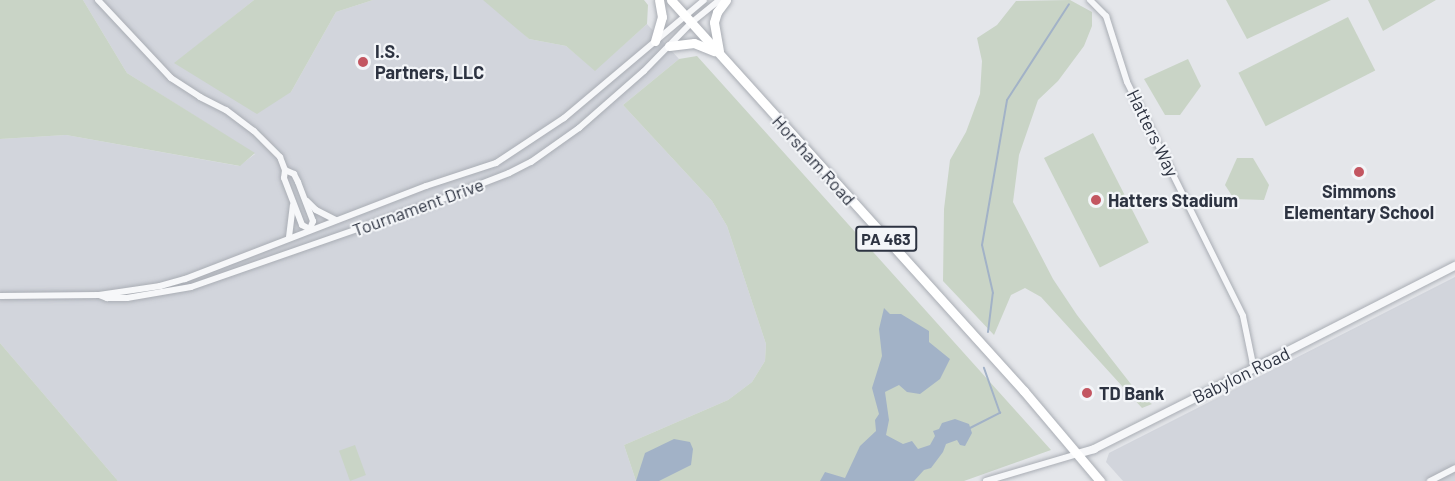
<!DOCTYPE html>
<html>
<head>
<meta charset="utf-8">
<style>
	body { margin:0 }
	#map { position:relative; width:1455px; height:481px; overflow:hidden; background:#e4e6ea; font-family:Barlow,sans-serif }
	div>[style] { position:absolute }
	.built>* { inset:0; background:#d2d5dc }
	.green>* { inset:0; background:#c9d4c6; transform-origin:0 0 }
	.water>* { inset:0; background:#a2b2c7 }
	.stream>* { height:2px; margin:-1px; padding:0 1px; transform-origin:1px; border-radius:1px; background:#a2b2c7 }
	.roads { filter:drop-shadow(0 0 2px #a9adb4) drop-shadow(0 0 2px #a9adb4) }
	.minor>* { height:6px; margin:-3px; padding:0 3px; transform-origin:3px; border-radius:3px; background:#f6f7f9 }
	.tertiary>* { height:8px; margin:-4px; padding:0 4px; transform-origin:4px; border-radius:4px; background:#f6f7f9 }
	.primary>* { height:9px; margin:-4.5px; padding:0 4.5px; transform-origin:4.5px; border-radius:4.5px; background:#fff }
	.dots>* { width:16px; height:16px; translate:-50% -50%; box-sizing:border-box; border:3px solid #f3f5f8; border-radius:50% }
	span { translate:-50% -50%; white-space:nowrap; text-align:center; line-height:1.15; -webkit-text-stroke:4.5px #f3f5f8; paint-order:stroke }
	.shield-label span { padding:2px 4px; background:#f3f5f8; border:2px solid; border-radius:4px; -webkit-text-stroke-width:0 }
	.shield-label { font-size:16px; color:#2d3341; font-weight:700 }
	.poi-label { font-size:18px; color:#2d3341; font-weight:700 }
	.left { translate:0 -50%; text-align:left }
	.street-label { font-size:18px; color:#2d3341 }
</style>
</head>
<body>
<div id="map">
	<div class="built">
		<i style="clip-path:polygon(83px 0,254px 0,175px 63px,291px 92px,336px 12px,373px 0,487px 0,529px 39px,566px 46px,595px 70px,647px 24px,679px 59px,623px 105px,712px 201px,727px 226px,766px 344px,765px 361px,752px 382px,728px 400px,624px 445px,636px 481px,118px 481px,0 343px,0 139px,66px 135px,239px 166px,255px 154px,127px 73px)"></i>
		<i style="clip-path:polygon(1455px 277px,1455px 481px,1123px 481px,1106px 462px,1109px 453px)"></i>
	</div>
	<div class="green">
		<i style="clip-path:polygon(0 0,83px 0,127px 73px,255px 153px,240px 166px,66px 135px,0 139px)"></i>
		<i style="clip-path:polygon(254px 0,373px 0,336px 12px,291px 92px,257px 114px,174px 63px)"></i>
		<i style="clip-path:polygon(483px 0,644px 0,648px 5px,647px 24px,595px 71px,566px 46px,529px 39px)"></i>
		<i style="clip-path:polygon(1070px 0,1092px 12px,1092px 26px,1084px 46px,1058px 81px,1038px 100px,1019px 155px,1013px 202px,1053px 279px,1077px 315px,1141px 397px,1152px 404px,1142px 408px,1041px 297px,1025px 288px,1011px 295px,994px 335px,943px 281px,944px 209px,950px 160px,966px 132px,980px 94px,982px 61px,977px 38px,997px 25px,1016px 1px)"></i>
		<i style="clip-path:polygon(1226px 0,1331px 0,1247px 39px)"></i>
		<i style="clip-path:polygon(1368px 0,1436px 0,1383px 31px)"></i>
		<i style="left:1348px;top:17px;width:60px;height:123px;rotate:63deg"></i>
		<i style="clip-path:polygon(697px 56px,1051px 450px,964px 481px,636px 481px,624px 445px,728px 400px,752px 382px,765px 361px,766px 344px,727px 226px,712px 201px,623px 105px,679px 59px)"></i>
		<i style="clip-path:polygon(1188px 59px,1201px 86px,1180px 115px,1165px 115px,1144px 79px)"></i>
		<i style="left:1093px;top:133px;width:123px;height:55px;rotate:63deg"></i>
		<i style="clip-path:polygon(1237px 158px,1253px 158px,1269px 185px,1264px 200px,1234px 199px,1225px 185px)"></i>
		<i style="clip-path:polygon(0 343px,118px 481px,0 481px)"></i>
		<i style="left:355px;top:445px;width:32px;height:17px;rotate:70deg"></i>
	</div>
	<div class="water">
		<i style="clip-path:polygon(884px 308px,890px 314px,901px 314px,929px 331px,929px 342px,950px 359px,940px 379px,920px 394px,907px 392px,899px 385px,885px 392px,889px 420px,886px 435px,903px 444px,912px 441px,918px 449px,930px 445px,935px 436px,933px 431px,939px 429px,942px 423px,955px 419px,969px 424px,972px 433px,965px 446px,960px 445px,957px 440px,946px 444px,943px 452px,931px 468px,924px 470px,914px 481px,820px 481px,825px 472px,845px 478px,860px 446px,876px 431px,875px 420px,879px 414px,872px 388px,882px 356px,879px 329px)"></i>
		<i style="clip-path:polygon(674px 439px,690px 442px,693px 449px,691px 465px,659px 481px,636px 481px,645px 453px)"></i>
	</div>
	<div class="stream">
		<i style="left:988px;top:332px;width:39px;rotate:-83deg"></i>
		<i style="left:993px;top:293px;width:49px;rotate:-102.9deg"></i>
		<i style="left:982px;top:245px;width:147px;rotate:-80.2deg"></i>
		<i style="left:1007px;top:100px;width:114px;rotate:-57.1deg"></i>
		<i style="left:970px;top:428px;width:34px;rotate:-27deg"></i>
		<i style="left:1000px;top:413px;width:48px;rotate:-109.6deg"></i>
	</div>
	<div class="roads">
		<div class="minor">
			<i style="left:98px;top:0;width:107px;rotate:46.9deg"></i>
			<i style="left:171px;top:78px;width:35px;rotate:33deg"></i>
			<i style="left:200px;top:97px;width:29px;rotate:27deg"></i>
			<i style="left:226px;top:110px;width:35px;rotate:37deg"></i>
			<i style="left:254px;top:131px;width:37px;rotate:45deg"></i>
			<i style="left:280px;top:157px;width:14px;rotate:69deg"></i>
			<i style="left:285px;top:170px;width:8px;rotate:97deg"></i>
			<i style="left:284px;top:178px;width:50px;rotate:69deg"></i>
			<i style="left:302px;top:225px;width:9px;rotate:27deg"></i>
			<i style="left:1090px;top:0;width:23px;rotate:45deg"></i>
			<i style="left:1106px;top:16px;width:69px;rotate:72.3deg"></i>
			<i style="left:1127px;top:82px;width:261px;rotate:63.6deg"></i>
			<i style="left:1243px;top:316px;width:54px;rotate:78.3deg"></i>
			<i style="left:285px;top:170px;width:10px;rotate:24deg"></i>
			<i style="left:294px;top:174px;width:9px;rotate:63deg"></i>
			<i style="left:298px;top:182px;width:42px;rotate:69deg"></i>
			<i style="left:313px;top:221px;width:9px;rotate:111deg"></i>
			<i style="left:307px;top:201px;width:13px;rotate:45deg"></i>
			<i style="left:316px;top:210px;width:22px;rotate:27deg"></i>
			<i style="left:289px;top:237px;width:32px;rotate:-83deg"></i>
			<i style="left:99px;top:295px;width:9px;rotate:21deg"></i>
			<i style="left:107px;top:298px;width:20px"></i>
			<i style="left:127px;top:298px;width:65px;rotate:-9.8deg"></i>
			<i style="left:191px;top:287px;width:247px;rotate:-19.2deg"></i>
			<i style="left:424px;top:206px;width:91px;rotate:-21.2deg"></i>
			<i style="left:509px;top:173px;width:25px;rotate:-27deg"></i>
			<i style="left:531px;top:162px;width:59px;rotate:-35.3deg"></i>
			<i style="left:579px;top:128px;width:86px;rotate:-41.2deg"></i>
			<i style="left:644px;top:71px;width:67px;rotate:-45.6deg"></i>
			<i style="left:691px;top:23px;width:36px;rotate:-39deg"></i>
			<i style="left:0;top:296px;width:99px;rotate:-0.6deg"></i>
			<i style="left:99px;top:295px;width:62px;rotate:-8.4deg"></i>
			<i style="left:160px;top:286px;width:26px;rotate:-16deg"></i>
			<i style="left:185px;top:279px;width:258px;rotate:-21.1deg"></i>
			<i style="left:426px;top:186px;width:74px;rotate:-18.2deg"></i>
			<i style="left:496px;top:163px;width:82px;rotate:-33.5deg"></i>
			<i style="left:564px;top:118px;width:183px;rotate:-40.1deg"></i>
			<i style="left:986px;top:481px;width:95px;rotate:-16.5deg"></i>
			<i style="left:1430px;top:481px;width:28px;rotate:-27deg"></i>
		</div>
		<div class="tertiary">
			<i style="left:1077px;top:454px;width:18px;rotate:-16deg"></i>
			<i style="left:1094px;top:449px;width:149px;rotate:-26.7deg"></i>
			<i style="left:1227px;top:382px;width:256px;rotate:-27deg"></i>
		</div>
		<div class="primary">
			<i style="left:671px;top:0;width:527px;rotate:47.92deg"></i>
			<i style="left:1024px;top:391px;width:118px;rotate:49.8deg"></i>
			<i style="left:655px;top:41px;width:25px;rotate:-74deg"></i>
			<i style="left:662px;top:17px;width:17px;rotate:-100deg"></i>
			<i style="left:669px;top:46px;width:25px;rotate:-7deg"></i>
			<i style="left:694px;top:43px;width:22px;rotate:22deg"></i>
			<i style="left:719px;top:51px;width:29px;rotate:-100deg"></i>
			<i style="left:714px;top:22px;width:10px;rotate:-73deg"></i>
			<i style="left:717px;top:12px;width:15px;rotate:-53deg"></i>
		</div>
	</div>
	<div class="dots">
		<i style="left:363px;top:62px;background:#c35661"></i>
		<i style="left:1359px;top:172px;background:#c35661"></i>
		<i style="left:1096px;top:200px;background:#c35661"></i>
		<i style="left:1087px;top:393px;background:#c35661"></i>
	</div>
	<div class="shield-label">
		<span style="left:886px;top:239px">PA 463</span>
	</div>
	<div class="poi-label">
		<span class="left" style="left:375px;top:62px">I.S.<br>Partners, LLC</span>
		<span style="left:1359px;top:202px">Simmons<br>Elementary School</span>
		<span class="left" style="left:1108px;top:200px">Hatters Stadium</span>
		<span class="left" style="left:1099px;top:393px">TD Bank</span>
	</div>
	<div class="street-label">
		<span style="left:1153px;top:133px;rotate:64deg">Hatters Way</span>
		<span style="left:814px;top:160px;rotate:48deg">Horsham Road</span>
		<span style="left:418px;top:207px;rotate:-20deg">Tournament Drive</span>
		<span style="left:1241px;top:375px;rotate:-26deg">Babylon Road</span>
	</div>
</div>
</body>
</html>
